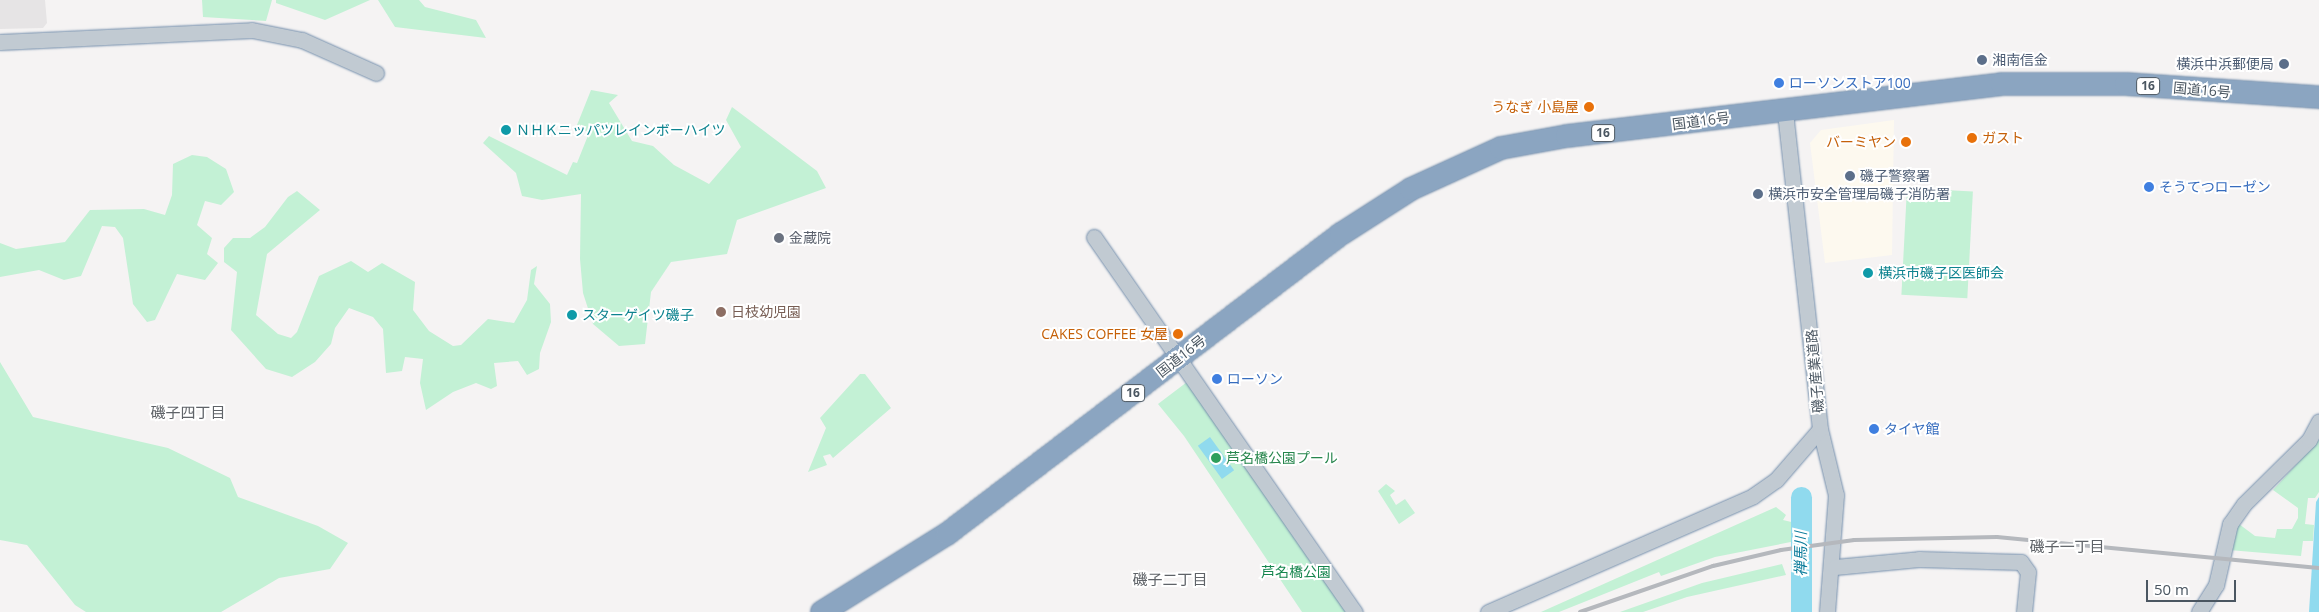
<!DOCTYPE html>
<html>
<head>
<meta charset="utf-8">
<style>
	body { margin:0 }
	#map { position:relative; width:2319px; height:612px; overflow:hidden; background:#f5f3f3; font-family:"Open Sans","Noto Sans JP",sans-serif }
	div>[style] { position:absolute }
	.commercial>* { inset:0; background:#fdf9ef }
	.education>* { inset:0; background:#e6e4e5 }
	.green>* { inset:0; background:#c3f1d5; transform-origin:0 0 }
	.water>* { inset:0; background:#90daee; transform-origin:0 0 }
	.river>* { height:21px; margin:-10.5px; padding:0 10.5px; transform-origin:10.5px; border-radius:10.5px; background:#90daee }
	.roads { filter:drop-shadow(0 0 1px #7690ad) drop-shadow(0 0 1px #7690ad) }
	.minor>* { height:15px; margin:-7.5px; padding:0 7.5px; transform-origin:7.5px; border-radius:7.5px; background:#c1cad2 }
	.highway>* { height:22px; margin:-11px; padding:0 11px; transform-origin:11px; border-radius:11px; background:#8ba5c1 }
	.rail>* { height:4px; margin:-2px; padding:0 2px; transform-origin:2px; border-radius:2px; background:#b5b8bd }
	.dots>* { width:14px; height:14px; translate:-50% -50%; box-sizing:border-box; border:2px solid #fff; border-radius:50% }
	span { translate:-50% -50%; white-space:nowrap; text-align:center; line-height:1.15; -webkit-text-stroke:4px #fff; paint-order:stroke }
	.shield-label span { padding:1px 4px; background:#fff; border:1px solid; border-radius:4px; -webkit-text-stroke-width:0 }
	.shield-label { font-size:12px; color:#4a5661; font-weight:700 }
	.service-label { font-size:14px; color:#4e5e75 }
	.left { translate:0 -50%; text-align:left }
	.right { translate:-100% -50%; text-align:right }
	.shop-label { font-size:14px; color:#366cbe }
	.street-label { font-size:14px; color:#4a5661 }
	.food-label { font-size:14px; color:#c56008 }
	.culture-label { font-size:14px; color:#0d838f }
	.worship-label { font-size:14px; color:#5b616d }
	.education-label { font-size:14px; color:#785e54 }
	.leisure-label { font-size:14px; color:#27864d }
	.park-label { font-size:14px; color:#17864f }
	.neighbourhood-label { font-size:15px; color:#5f6368 }
	.water-label { font-size:15px; color:#0c7c9b; font-style:italic }
	.scale { position:absolute; left:2146px; top:580px; width:90px; height:22px; box-sizing:border-box; border:2px solid #4a5661; border-top:0; padding-left:6px; font-size:15px; line-height:18px; white-space:nowrap; color:#4a5661; -webkit-text-stroke:4px #fff; paint-order:stroke }
</style>
</head>
<body>
<div id="map">
	<div class="commercial">
		<i style="clip-path:polygon(1894px 120px,1892px 255px,1825px 263px,1810px 143px,1821px 130px)"></i>
	</div>
	<div class="education">
		<i style="clip-path:polygon(0 0,45px 0,47px 23px,43px 28px,0 29px)"></i>
	</div>
	<div class="green">
		<i style="clip-path:polygon(202px 0,272px 0,266px 21px,203px 17px)"></i>
		<i style="clip-path:polygon(276px 0,370px 0,325px 20px,276px 3px)"></i>
		<i style="clip-path:polygon(378px 0,419px 0,425px 7px,476px 20px,486px 38px,395px 27px)"></i>
		<i style="clip-path:polygon(591px 90px,618px 95px,609px 103px,632px 141px,653px 146px,674px 165px,709px 184px,741px 147px,726px 120px,732px 107px,817px 171px,826px 188px,737px 220px,727px 254px,671px 262px,651px 292px,645px 344px,619px 346px,593px 324px,583px 293px,580px 259px,581px 194px,542px 200px,522px 196px,516px 173px,483px 143px,489px 136px,567px 175px,573px 162px,577px 163px,589px 133px,577px 125px)"></i>
		<i style="clip-path:polygon(192px 155px,207px 157px,226px 169px,234px 192px,221px 205px,205px 201px,197px 225px,212px 238px,207px 254px,218px 263px,205px 280px,177px 274px,155px 320px,147px 322px,133px 304px,123px 238px,115px 227px,102px 226px,81px 276px,64px 280px,39px 270px,0 277px,0 243px,16px 249px,65px 242px,90px 210px,144px 209px,165px 215px,172px 195px,173px 164px)"></i>
		<i style="left:1907px;top:188px;width:66px;height:107px;rotate:3deg"></i>
		<i style="clip-path:polygon(297px 191px,320px 210px,267px 254px,256px 315px,278px 334px,291px 338px,297px 332px,319px 276px,351px 261px,368px 272px,382px 263px,415px 282px,413px 310px,429px 331px,453px 346px,461px 345px,488px 319px,514px 323px,527px 300px,531px 270px,537px 266px,534px 284px,550px 304px,551px 322px,540px 353px,539px 369px,527px 375px,518px 361px,494px 363px,497px 386px,491px 389px,476px 383px,453px 392px,426px 410px,420px 383px,423px 359px,405px 357px,402px 371px,386px 373px,383px 329px,373px 317px,349px 308px,335px 328px,331px 344px,315px 362px,292px 377px,266px 369px,231px 330px,237px 272px,224px 262px,224px 248px,233px 238px,250px 238px,265px 227px,288px 197px)"></i>
		<i style="clip-path:polygon(0 362px,33px 417px,168px 448px,230px 478px,238px 497px,318px 526px,348px 543px,330px 569px,279px 578px,221px 612px,86px 612px,75px 605px,27px 545px,0 540px)"></i>
		<i style="clip-path:polygon(860px 374px,865px 374px,891px 408px,833px 458px,830px 454px,823px 456px,827px 465px,808px 472px,826px 428px,820px 418px)"></i>
		<i style="clip-path:polygon(1187px 382px,1347px 612px,1302px 612px,1184px 436px,1158px 404px)"></i>
		<i style="clip-path:polygon(2319px 440px,2319px 492px,2315px 498px,2308px 498px,2305px 524px,2314px 525px,2313px 541px,2303px 541px,2301px 556px,2229px 550px,2239px 524px,2255px 536px,2275px 538px,2277px 529px,2292px 529px,2298px 518px,2298px 508px,2273px 490px)"></i>
		<i style="clip-path:polygon(1386px 484px,1395px 491px,1390px 495px,1396px 505px,1405px 499px,1415px 513px,1399px 524px,1378px 491px)"></i>
		<i style="clip-path:polygon(1776px 507px,1786px 515px,1783px 520px,1808px 526px,1806px 539px,1715px 557px,1661px 576px,1659px 572px,1559px 612px,1541px 612px)"></i>
		<i style="clip-path:polygon(1782px 564px,1786px 575px,1687px 597px,1643px 612px,1620px 612px,1702px 583px)"></i>
	</div>
	<div class="water">
		<i style="left:1210px;top:437px;width:41px;height:15px;rotate:54deg"></i>
		<i style="clip-path:polygon(2319px 497px,2319px 612px,2309px 612px,2316px 502px)"></i>
	</div>
	<div class="river">
		<i style="left:1801px;top:497px;width:115px;rotate:90deg"></i>
	</div>
	<div class="roads">
		<div class="minor">
			<i style="left:0;top:42px;width:252px;rotate:-2.7deg"></i>
			<i style="left:252px;top:30px;width:51px;rotate:11.3deg"></i>
			<i style="left:302px;top:40px;width:81px;rotate:24deg"></i>
			<i style="left:1094px;top:237px;width:457px;rotate:55.2deg"></i>
			<i style="left:1820px;top:429px;width:68px;rotate:76.4deg"></i>
			<i style="left:1836px;top:495px;width:117px;rotate:94.4deg"></i>
			<i style="left:1835px;top:567px;width:84px;rotate:-5.4deg"></i>
			<i style="left:1919px;top:559px;width:102px;rotate:1.7deg"></i>
			<i style="left:2021px;top:562px;width:12px;rotate:55deg"></i>
			<i style="left:2028px;top:572px;width:40px;rotate:95.7deg"></i>
			<i style="left:1488px;top:612px;width:289px;rotate:-23.6deg"></i>
			<i style="left:1753px;top:496px;width:28px;rotate:-35deg"></i>
			<i style="left:1776px;top:480px;width:67px;rotate:-49.2deg"></i>
			<i style="left:1820px;top:429px;width:321px;rotate:-96.3deg"></i>
			<i style="left:2199px;top:612px;width:32px;rotate:-58deg"></i>
			<i style="left:2216px;top:585px;width:63px;rotate:-77.1deg"></i>
			<i style="left:2230px;top:524px;width:24px;rotate:-55deg"></i>
			<i style="left:2244px;top:504px;width:91px;rotate:-44.6deg"></i>
			<i style="left:2309px;top:440px;width:21px;rotate:-62deg"></i>
		</div>
		<div class="highway">
			<i style="left:822px;top:612px;width:147px;rotate:-32deg"></i>
			<i style="left:947px;top:534px;width:495px;rotate:-37.3deg"></i>
			<i style="left:1341px;top:234px;width:83px;rotate:-32.7deg"></i>
			<i style="left:1411px;top:189px;width:99px;rotate:-24.5deg"></i>
			<i style="left:1501px;top:148px;width:67px;rotate:-10.3deg"></i>
			<i style="left:1567px;top:136px;width:438px;rotate:-6.8deg"></i>
			<i style="left:2002px;top:84px;width:124px"></i>
			<i style="left:2126px;top:84px;width:193px;rotate:3.9deg"></i>
		</div>
	</div>
	<div class="rail">
		<i style="left:1580px;top:612px;width:141px;rotate:-19.1deg"></i>
		<i style="left:1713px;top:566px;width:70px;rotate:-13.2deg"></i>
		<i style="left:1781px;top:550px;width:74px;rotate:-7.8deg"></i>
		<i style="left:1854px;top:540px;width:143px;rotate:-1.2deg"></i>
		<i style="left:1997px;top:537px;width:323px;rotate:5.5deg"></i>
	</div>
	<div class="dots">
		<i style="left:1982px;top:60px;background:#5c6f8a"></i>
		<i style="left:2284px;top:64px;background:#5c6f8a"></i>
		<i style="left:1779px;top:83px;background:#3f7fe0"></i>
		<i style="left:1589px;top:107px;background:#e8710a"></i>
		<i style="left:506px;top:130px;background:#0f9aa8"></i>
		<i style="left:1972px;top:138px;background:#e8710a"></i>
		<i style="left:1906px;top:142px;background:#e8710a"></i>
		<i style="left:1850px;top:176px;background:#5c6f8a"></i>
		<i style="left:2149px;top:187px;background:#3f7fe0"></i>
		<i style="left:1758px;top:194px;background:#5c6f8a"></i>
		<i style="left:779px;top:238px;background:#6b7280"></i>
		<i style="left:1868px;top:273px;background:#0f9aa8"></i>
		<i style="left:721px;top:312px;background:#8d6e63"></i>
		<i style="left:572px;top:315px;background:#0f9aa8"></i>
		<i style="left:1178px;top:334px;background:#e8710a"></i>
		<i style="left:1217px;top:379px;background:#3f7fe0"></i>
		<i style="left:1874px;top:429px;background:#3f7fe0"></i>
		<i style="left:1216px;top:458px;background:#2e9e5b"></i>
	</div>
	<div class="shield-label">
		<span style="left:2148px;top:86px">16</span>
		<span style="left:1603px;top:133px">16</span>
		<span style="left:1133px;top:393px">16</span>
	</div>
	<div class="service-label">
		<span class="left" style="left:1992px;top:60px">湘南信金</span>
		<span class="right" style="left:2274px;top:64px">横浜中浜郵便局</span>
		<span class="left" style="left:1860px;top:176px">磯子警察署</span>
		<span class="left" style="left:1768px;top:194px">横浜市安全管理局磯子消防署</span>
	</div>
	<div class="shop-label">
		<span class="left" style="left:1789px;top:83px">ローソンストア100</span>
		<span class="left" style="left:2159px;top:187px">そうてつローゼン</span>
		<span class="left" style="left:1227px;top:379px">ローソン</span>
		<span class="left" style="left:1884px;top:429px">タイヤ館</span>
	</div>
	<div class="street-label">
		<span style="left:2202px;top:90px;rotate:5deg">国道16号</span>
		<span style="left:1701px;top:121px;rotate:-7deg">国道16号</span>
		<span style="left:1181px;top:356px;rotate:-38deg">国道16号</span>
		<span style="left:1815px;top:371px;rotate:-95deg">磯子産業道路</span>
	</div>
	<div class="food-label">
		<span class="right" style="left:1579px;top:107px">うなぎ 小島屋</span>
		<span class="left" style="left:1982px;top:138px">ガスト</span>
		<span class="right" style="left:1896px;top:142px">バーミヤン</span>
		<span class="right" style="left:1168px;top:334px">CAKES COFFEE 女屋</span>
	</div>
	<div class="culture-label">
		<span class="left" style="left:516px;top:130px">ＮＨＫニッパツレインボーハイツ</span>
		<span class="left" style="left:1878px;top:273px">横浜市磯子区医師会</span>
		<span class="left" style="left:582px;top:315px">スターゲイツ磯子</span>
	</div>
	<div class="worship-label">
		<span class="left" style="left:789px;top:238px">金蔵院</span>
	</div>
	<div class="education-label">
		<span class="left" style="left:731px;top:312px">日枝幼児園</span>
	</div>
	<div class="leisure-label">
		<span class="left" style="left:1226px;top:458px">芦名橋公園プール</span>
	</div>
	<div class="park-label">
		<span style="left:1296px;top:572px">芦名橋公園</span>
	</div>
	<div class="neighbourhood-label">
		<span style="left:188px;top:413px">磯子四丁目</span>
		<span style="left:2067px;top:547px">磯子一丁目</span>
		<span style="left:1170px;top:580px">磯子二丁目</span>
	</div>
	<div class="water-label">
		<span style="left:1801px;top:554px;rotate:-90deg">禅馬川</span>
	</div>
	<div class="scale">50 m</div>
</div>
</body>
</html>
